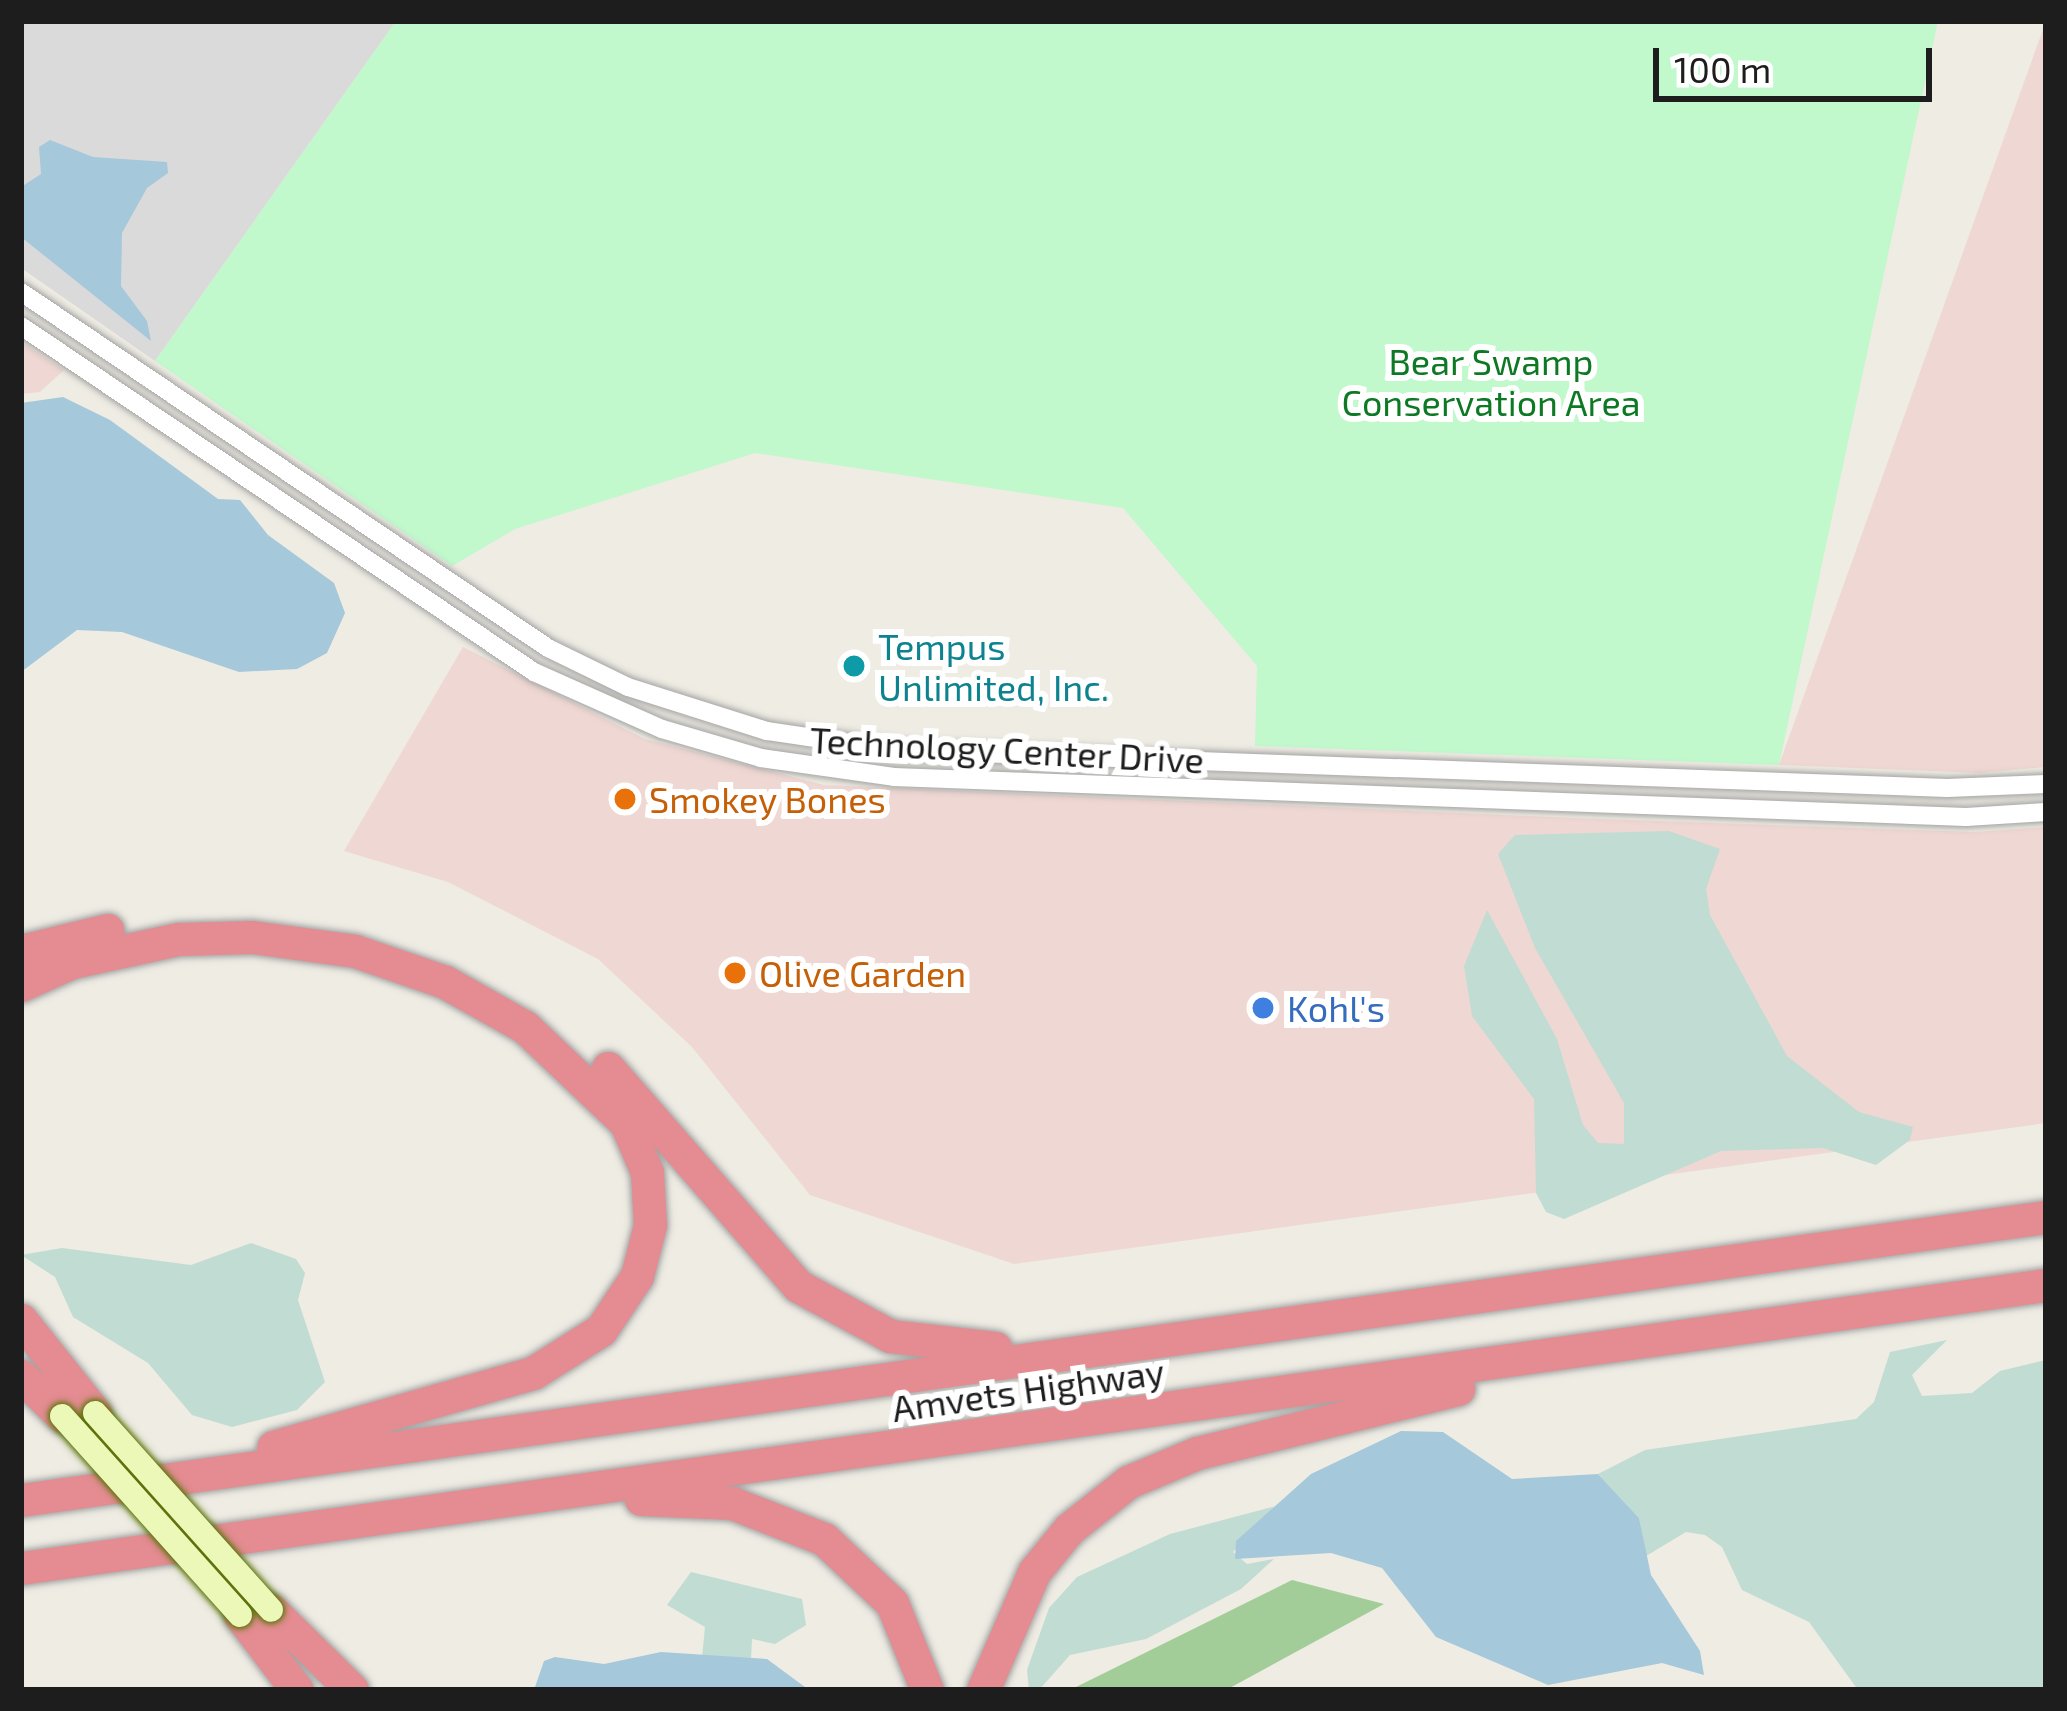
<!DOCTYPE html>
<html>
<head>
<meta charset="utf-8">
<style>
	body { margin:0 }
	#map { position:relative; width:2067px; height:1711px; overflow:hidden; background:#eeece3; font-family:"Exo 2",sans-serif }
	div>[style] { position:absolute }
	.residential>* { inset:0; background:#dbdada }
	.commercial>* { inset:0; background:#efd7d3 }
	.forest>* { inset:0; background:#a2cd99 }
	.wetland>* { inset:0; background:#c1dcd3 }
	.park>* { inset:0; background:#c1f8cc }
	.water>* { inset:0; background:#a5c8db }
	.roads { filter:drop-shadow(0 0 3px #a4a4a4) drop-shadow(0 0 3px #a4a4a4) }
	.street>* { height:18px; margin:-9px; padding:0 9px; transform-origin:9px; border-radius:9px; background:#fff }
	.highway>* { height:33px; margin:-16.5px; padding:0 16.5px; transform-origin:16.5px; border-radius:16.5px; background:#e48c91 }
	.bridges { filter:drop-shadow(0 0 3px #587107) drop-shadow(0 0 3px #587107) }
	.secondary-bridge>* { height:24px; margin:-12px; padding:0 12px; transform-origin:12px; border-radius:12px; background:#ecf8b8 }
	.dots>* { width:33px; height:33px; translate:-50% -50%; box-sizing:border-box; border:6px solid #fff; border-radius:50% }
	span { translate:-50% -50%; white-space:nowrap; text-align:center; line-height:1.15; -webkit-text-stroke:12px #fff; paint-order:stroke }
	.park-label { font-size:36px; color:#0e7924 }
	.culture-label { font-size:36px; color:#0d838f }
	.left { translate:0 -50%; text-align:left }
	.street-label { font-size:36px; color:#1d1d1d }
	.food-label { font-size:36px; color:#c56008 }
	.shop-label { font-size:36px; color:#366cbe }
	.frame { position:absolute; inset:0; border:24px solid #1d1d1d; pointer-events:none }
	.scale { position:absolute; left:1653px; top:48px; width:279px; height:54px; box-sizing:border-box; border:6px solid #1d1d1d; border-top:0; padding-left:15px; font-size:36px; line-height:42px; white-space:nowrap; color:#1d1d1d; -webkit-text-stroke:9px #fff; paint-order:stroke }
</style>
</head>
<body>
<div id="map">
	<div class="residential">
		<i style="clip-path:polygon(21px 21px,396px 21px,155px 361px,21px 268px)"></i>
	</div>
	<div class="commercial">
		<i style="clip-path:polygon(2046px 21px,2046px 767px,1980px 773px,1779px 765px)"></i>
		<i style="clip-path:polygon(21px 342px,64px 370px,40px 392px,21px 394px)"></i>
		<i style="clip-path:polygon(463px 647px,645px 739px,824px 785px,1574px 818px,1974px 832px,2046px 827px,2046px 1123px,1014px 1264px,810px 1195px,692px 1047px,598px 959px,448px 882px,344px 851px)"></i>
	</div>
	<div class="forest">
		<i style="clip-path:polygon(1292px 1580px,1384px 1604px,1226px 1690px,1070px 1690px)"></i>
	</div>
	<div class="wetland">
		<i style="clip-path:polygon(1669px 831px,1720px 849px,1706px 889px,1710px 915px,1787px 1056px,1859px 1112px,1913px 1127px,1910px 1140px,1876px 1165px,1823px 1148px,1721px 1151px,1564px 1219px,1546px 1212px,1536px 1193px,1534px 1099px,1472px 1016px,1464px 966px,1487px 910px,1557px 1039px,1583px 1125px,1598px 1143px,1624px 1144px,1624px 1103px,1535px 948px,1498px 854px,1515px 835px)"></i>
		<i style="clip-path:polygon(251px 1243px,296px 1259px,305px 1273px,298px 1300px,325px 1382px,297px 1410px,232px 1427px,192px 1415px,148px 1363px,73px 1317px,55px 1277px,21px 1255px,62px 1248px,191px 1265px)"></i>
		<i style="clip-path:polygon(1947px 1340px,1912px 1375px,1922px 1396px,1972px 1393px,2000px 1371px,2046px 1360px,2046px 1688px,1858px 1690px,1809px 1622px,1742px 1590px,1722px 1547px,1705px 1535px,1686px 1532px,1646px 1556px,1639px 1518px,1598px 1474px,1645px 1450px,1856px 1419px,1874px 1402px,1890px 1352px)"></i>
		<i style="clip-path:polygon(1280px 1505px,1233px 1552px,1247px 1564px,1274px 1559px,1241px 1589px,1146px 1639px,1070px 1655px,1039px 1690px,1029px 1690px,1027px 1670px,1049px 1608px,1077px 1577px,1170px 1534px)"></i>
		<i style="clip-path:polygon(691px 1572px,802px 1599px,806px 1625px,775px 1644px,752px 1639px,751px 1659px,702px 1658px,705px 1627px,667px 1605px)"></i>
	</div>
	<div class="park">
		<i style="clip-path:polygon(396px 21px,1938px 21px,1779px 765px,1255px 746px,1257px 666px,1123px 508px,755px 453px,515px 529px,452px 566px,155px 361px)"></i>
	</div>
	<div class="water">
		<i style="clip-path:polygon(50px 140px,93px 157px,167px 162px,168px 173px,147px 188px,122px 233px,121px 286px,147px 321px,151px 341px,21px 237px,21px 187px,41px 174px,39px 147px)"></i>
		<i style="clip-path:polygon(63px 397px,110px 420px,218px 499px,240px 500px,268px 535px,334px 583px,345px 613px,327px 653px,297px 669px,239px 672px,122px 632px,77px 630px,21px 672px,21px 403px)"></i>
		<i style="clip-path:polygon(1401px 1431px,1443px 1432px,1512px 1479px,1598px 1474px,1639px 1518px,1651px 1575px,1700px 1651px,1704px 1675px,1662px 1663px,1548px 1685px,1436px 1637px,1382px 1568px,1331px 1553px,1235px 1559px,1236px 1541px,1311px 1474px)"></i>
		<i style="clip-path:polygon(661px 1652px,767px 1659px,809px 1690px,534px 1690px,544px 1661px,555px 1657px,604px 1664px)"></i>
	</div>
	<div class="roads">
		<div class="street">
			<i style="left:21px;top:292px;width:636px;rotate:34.04deg"></i>
			<i style="left:548px;top:648px;width:89px;rotate:26deg"></i>
			<i style="left:628px;top:687px;width:146px;rotate:17.6deg"></i>
			<i style="left:767px;top:731px;width:130px;rotate:8.4deg"></i>
			<i style="left:896px;top:750px;width:1052px;rotate:2.07deg"></i>
			<i style="left:1947px;top:788px;width:99px;rotate:-2.3deg"></i>
			<i style="left:21px;top:326px;width:619px;rotate:34deg"></i>
			<i style="left:534px;top:672px;width:140px;rotate:24deg"></i>
			<i style="left:662px;top:729px;width:103px;rotate:16.3deg"></i>
			<i style="left:761px;top:758px;width:134px;rotate:8.1deg"></i>
			<i style="left:894px;top:777px;width:1073px;rotate:2.14deg"></i>
			<i style="left:1966px;top:817px;width:80px;rotate:-3.6deg"></i>
		</div>
		<div class="highway">
			<i style="left:21px;top:951px;width:89px;rotate:-13.7deg"></i>
			<i style="left:21px;top:985px;width:56px;rotate:-24.3deg"></i>
			<i style="left:72px;top:962px;width:108px;rotate:-12.2deg"></i>
			<i style="left:178px;top:939px;width:74px;rotate:-1.5deg"></i>
			<i style="left:252px;top:937px;width:104px;rotate:7.7deg"></i>
			<i style="left:355px;top:951px;width:95px;rotate:19deg"></i>
			<i style="left:445px;top:982px;width:92px;rotate:29.4deg"></i>
			<i style="left:525px;top:1027px;width:139px;rotate:43.5deg"></i>
			<i style="left:626px;top:1123px;width:53px;rotate:66.8deg"></i>
			<i style="left:647px;top:1172px;width:53px;rotate:86.8deg"></i>
			<i style="left:650px;top:1225px;width:53px;rotate:104.3deg"></i>
			<i style="left:637px;top:1276px;width:65px;rotate:123.7deg"></i>
			<i style="left:601px;top:1330px;width:80px;rotate:147.7deg"></i>
			<i style="left:533px;top:1373px;width:270px;rotate:164.1deg"></i>
			<i style="left:608px;top:1068px;width:289px;rotate:48.9deg"></i>
			<i style="left:798px;top:1286px;width:105px;rotate:28.5deg"></i>
			<i style="left:890px;top:1336px;width:106px;rotate:6.5deg"></i>
			<i style="left:21px;top:1320px;width:119px;rotate:51.5deg"></i>
			<i style="left:21px;top:1376px;width:57px;rotate:44.3deg"></i>
			<i style="left:641px;top:1499px;width:91px;rotate:2.5deg"></i>
			<i style="left:732px;top:1503px;width:99px;rotate:21.4deg"></i>
			<i style="left:824px;top:1539px;width:93px;rotate:43.3deg"></i>
			<i style="left:892px;top:1603px;width:94px;rotate:68.1deg"></i>
			<i style="left:21px;top:1500px;width:2045px;rotate:-7.96deg"></i>
			<i style="left:21px;top:1568px;width:2045px;rotate:-7.96deg"></i>
			<i style="left:271px;top:1610px;width:114px;rotate:44.6deg"></i>
			<i style="left:240px;top:1615px;width:94px;rotate:52.8deg"></i>
			<i style="left:983px;top:1690px;width:129px;rotate:-66.6deg"></i>
			<i style="left:1034px;top:1572px;width:55px;rotate:-50.9deg"></i>
			<i style="left:1069px;top:1529px;width:75px;rotate:-38.5deg"></i>
			<i style="left:1128px;top:1482px;width:75px;rotate:-22.8deg"></i>
			<i style="left:1197px;top:1453px;width:269px;rotate:-13.8deg"></i>
		</div>
	</div>
	<div class="bridges">
		<div class="secondary-bridge">
			<i style="left:95px;top:1413px;width:264px;rotate:48.2deg"></i>
			<i style="left:62px;top:1416px;width:267px;rotate:48.2deg"></i>
		</div>
	</div>
	<div class="dots">
		<i style="left:854px;top:666px;background:#0f9aa8"></i>
		<i style="left:625px;top:799px;background:#e8710a"></i>
		<i style="left:735px;top:973px;background:#e8710a"></i>
		<i style="left:1263px;top:1008px;background:#3f7fe0"></i>
	</div>
	<div class="park-label">
		<span style="left:1491px;top:381px">Bear Swamp<br>Conservation Area</span>
	</div>
	<div class="culture-label">
		<span class="left" style="left:878px;top:666px">Tempus<br>Unlimited, Inc.</span>
	</div>
	<div class="street-label">
		<span style="left:1007px;top:749px;rotate:3deg">Technology Center Drive</span>
		<span style="left:1028px;top:1389px;rotate:-8deg">Amvets Highway</span>
	</div>
	<div class="food-label">
		<span class="left" style="left:649px;top:799px">Smokey Bones</span>
		<span class="left" style="left:759px;top:973px">Olive Garden</span>
	</div>
	<div class="shop-label">
		<span class="left" style="left:1287px;top:1008px">Kohl's</span>
	</div>
	<div class="frame"></div>
	<div class="scale">100 m</div>
</div>
</body>
</html>
